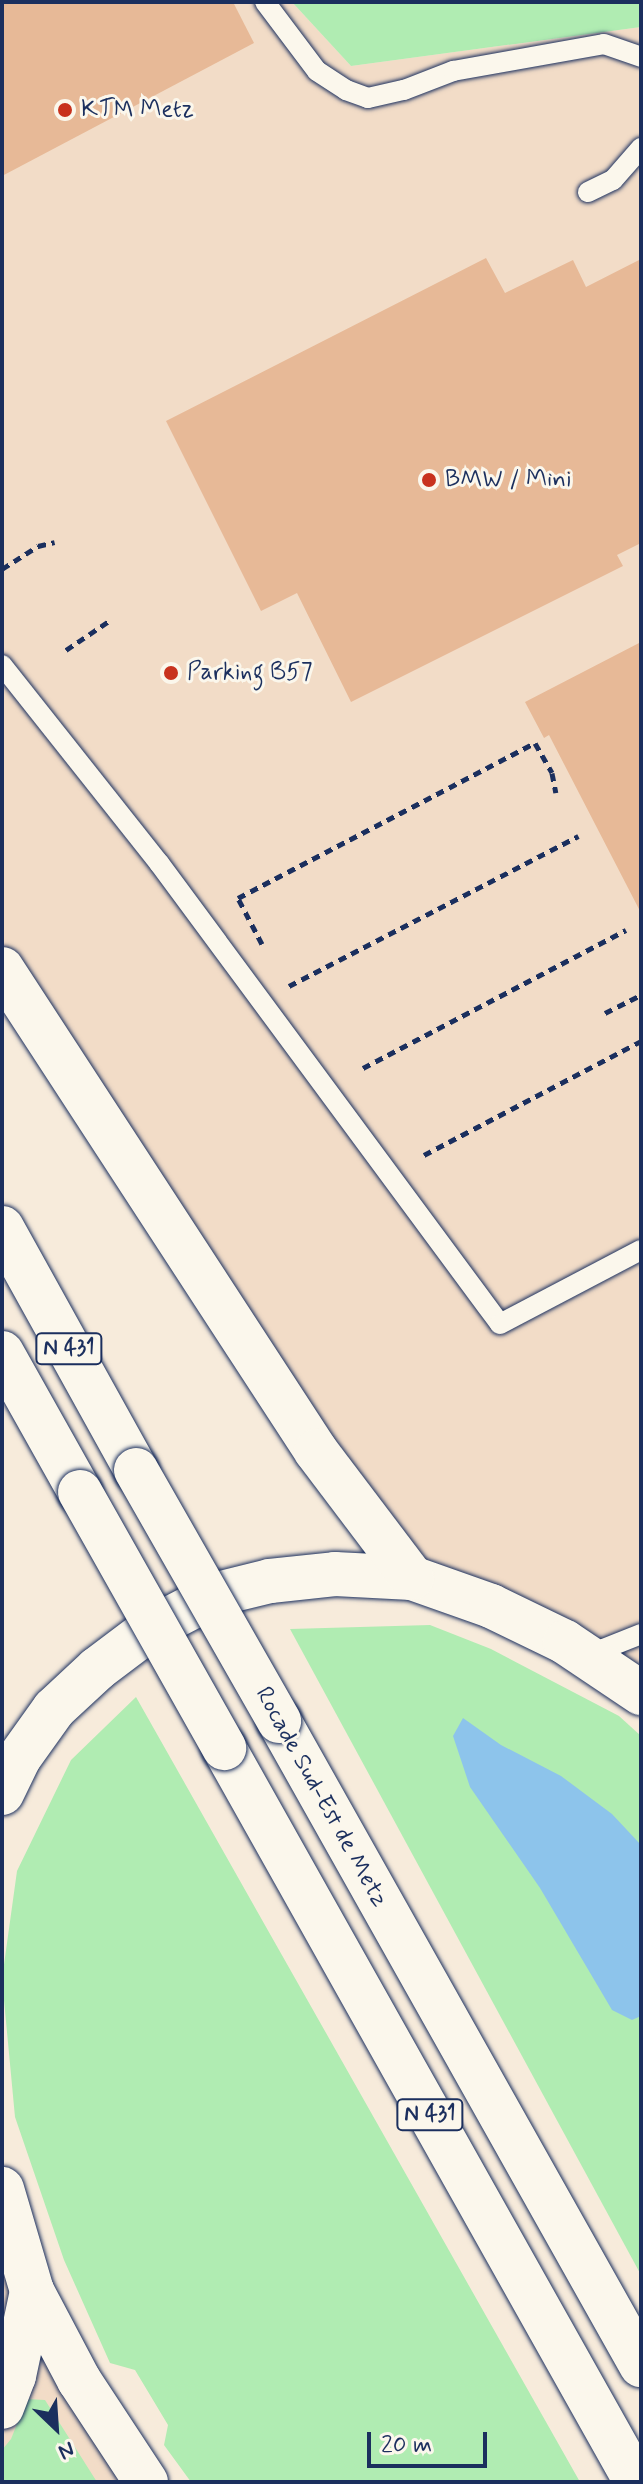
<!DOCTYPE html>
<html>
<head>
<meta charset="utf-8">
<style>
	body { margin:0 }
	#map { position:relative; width:643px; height:2484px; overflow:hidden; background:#f7ebdb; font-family:Mynerve,sans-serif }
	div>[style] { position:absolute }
	.built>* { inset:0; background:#f2dcc7 }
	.green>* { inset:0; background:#b0ecb2 }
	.water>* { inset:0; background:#8dc4eb }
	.building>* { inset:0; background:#e7b997 }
	.path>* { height:5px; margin-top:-2.5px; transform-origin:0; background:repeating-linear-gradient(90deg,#1b2f5e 0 8px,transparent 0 14px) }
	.roads { filter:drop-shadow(0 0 2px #1b2f5e) drop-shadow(0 0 2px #1b2f5e) }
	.service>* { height:20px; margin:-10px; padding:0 10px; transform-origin:10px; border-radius:10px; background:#fbf7ec }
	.secondary>* { height:44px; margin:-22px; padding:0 22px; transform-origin:22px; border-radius:22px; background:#fbf7ec }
	.trunk>* { height:44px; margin:-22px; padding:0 22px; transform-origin:22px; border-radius:22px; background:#fbf7ec }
	.bridges { filter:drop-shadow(0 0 2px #1b2f5e) drop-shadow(0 0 2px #1b2f5e) }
	.trunk-bridge>* { height:44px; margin:-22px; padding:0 22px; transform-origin:22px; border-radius:22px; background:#fbf7ec }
	.dots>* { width:22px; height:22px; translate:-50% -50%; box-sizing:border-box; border:4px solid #fbf7ec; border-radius:50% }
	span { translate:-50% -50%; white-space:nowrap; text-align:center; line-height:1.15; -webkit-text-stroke:6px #fbf7ec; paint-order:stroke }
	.shield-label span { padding:2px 6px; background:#fbf7ec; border:2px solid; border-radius:6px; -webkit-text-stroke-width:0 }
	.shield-label { font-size:22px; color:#1b2f5e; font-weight:700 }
	.poi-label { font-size:24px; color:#1b2f5e }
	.left { translate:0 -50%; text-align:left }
	.street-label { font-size:24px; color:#1b2f5e }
	.frame { position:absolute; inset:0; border:4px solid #1b2f5e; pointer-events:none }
	.north { position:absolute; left:16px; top:2388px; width:80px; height:80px; -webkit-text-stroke:6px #fbf7ec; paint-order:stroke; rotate:155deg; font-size:22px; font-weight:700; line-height:32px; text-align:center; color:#1b2f5e }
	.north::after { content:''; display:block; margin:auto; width:28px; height:36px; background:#1b2f5e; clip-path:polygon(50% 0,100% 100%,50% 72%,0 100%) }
	.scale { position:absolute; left:367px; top:2432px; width:120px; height:36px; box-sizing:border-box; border:4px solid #1b2f5e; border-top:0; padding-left:10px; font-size:24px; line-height:28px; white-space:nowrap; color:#1b2f5e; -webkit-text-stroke:6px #fbf7ec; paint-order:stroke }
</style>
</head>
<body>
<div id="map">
	<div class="built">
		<i style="clip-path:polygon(2px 2px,292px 2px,351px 66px,641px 27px,641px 1693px,412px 1578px,2px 969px)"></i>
		<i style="clip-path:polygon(2px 2189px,146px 2482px,2px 2482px)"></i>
	</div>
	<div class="green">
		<i style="clip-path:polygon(292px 2px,641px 2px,641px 27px,351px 66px)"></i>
		<i style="clip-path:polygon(430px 1625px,491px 1649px,619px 1716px,641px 1736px,641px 2275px,290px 1629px)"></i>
		<i style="clip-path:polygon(136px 1697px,580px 2482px,191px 2482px,164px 2445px,168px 2425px,135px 2370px,110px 2363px,64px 2260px,15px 2117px,2px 1979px,17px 1871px,71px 1760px)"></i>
		<i style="clip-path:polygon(27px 2399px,45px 2400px,97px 2482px,2px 2482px,2px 2450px,11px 2439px)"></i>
	</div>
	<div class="water">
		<i style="clip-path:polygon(463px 1718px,501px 1745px,561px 1776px,612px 1814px,641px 1845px,641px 2016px,632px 2020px,612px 2010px,540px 1888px,470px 1787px,453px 1736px)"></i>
	</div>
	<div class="building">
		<i style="clip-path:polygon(2px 2px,233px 2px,254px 43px,2px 176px)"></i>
		<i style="clip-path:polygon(486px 258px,505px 293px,573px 260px,586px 287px,641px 259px,641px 543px,617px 555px,623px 566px,351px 702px,297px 593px,261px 611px,166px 421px)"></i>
		<i style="clip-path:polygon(641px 642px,641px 913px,549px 735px,544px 738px,525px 702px)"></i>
	</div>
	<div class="path">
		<i style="left:2px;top:569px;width:43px;rotate:-32.6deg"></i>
		<i style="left:38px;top:546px;width:17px;rotate:-13deg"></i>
		<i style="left:66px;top:650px;width:55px;rotate:-34deg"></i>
		<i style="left:262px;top:944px;width:52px;rotate:-117.6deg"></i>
		<i style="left:238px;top:898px;width:335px;rotate:-27.6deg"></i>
		<i style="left:535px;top:743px;width:34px;rotate:60deg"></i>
		<i style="left:552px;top:773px;width:20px;rotate:79deg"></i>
		<i style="left:289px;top:986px;width:326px;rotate:-27.4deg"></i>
		<i style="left:605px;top:1013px;width:40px;rotate:-26.6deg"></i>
		<i style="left:363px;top:1068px;width:297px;rotate:-27.7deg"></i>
		<i style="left:424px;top:1155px;width:245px;rotate:-27.7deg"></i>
	</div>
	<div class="roads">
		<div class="service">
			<i style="left:265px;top:2px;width:86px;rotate:53deg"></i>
			<i style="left:317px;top:71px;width:35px;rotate:33deg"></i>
			<i style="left:346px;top:90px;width:23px;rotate:20deg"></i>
			<i style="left:368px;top:98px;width:37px;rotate:-13deg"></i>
			<i style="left:404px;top:90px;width:53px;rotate:-21.2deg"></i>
			<i style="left:453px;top:71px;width:153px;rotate:-10.1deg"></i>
			<i style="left:604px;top:44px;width:39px;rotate:19deg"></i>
			<i style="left:588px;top:192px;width:28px;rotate:-26deg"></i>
			<i style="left:613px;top:180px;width:43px;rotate:-48.8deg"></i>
			<i style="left:2px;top:665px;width:253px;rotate:51.6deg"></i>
			<i style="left:159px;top:863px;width:573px;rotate:53.51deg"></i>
			<i style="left:500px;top:1324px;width:159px;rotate:-27.7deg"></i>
			<i style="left:588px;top:1655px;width:57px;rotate:-21.6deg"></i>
		</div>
		<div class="secondary">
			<i style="left:2px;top:1793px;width:39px;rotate:-64deg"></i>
			<i style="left:19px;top:1758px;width:60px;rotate:-54.5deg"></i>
			<i style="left:54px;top:1709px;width:59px;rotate:-42.9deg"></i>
			<i style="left:97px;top:1669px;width:66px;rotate:-37deg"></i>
			<i style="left:150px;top:1629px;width:76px;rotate:-27.6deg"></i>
			<i style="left:217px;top:1594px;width:55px;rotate:-13.8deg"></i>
			<i style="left:270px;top:1581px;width:65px;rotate:-6.1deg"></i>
			<i style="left:335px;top:1574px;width:77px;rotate:3deg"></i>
			<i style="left:412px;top:1578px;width:84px;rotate:19.5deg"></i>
			<i style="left:491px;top:1606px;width:82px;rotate:25.9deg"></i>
			<i style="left:565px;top:1642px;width:92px;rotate:33.9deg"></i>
			<i style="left:2px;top:2189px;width:106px;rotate:73.6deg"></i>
			<i style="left:32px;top:2291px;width:101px;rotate:62.2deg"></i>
			<i style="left:79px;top:2380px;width:122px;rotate:56.7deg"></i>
			<i style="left:2px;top:2407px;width:33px;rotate:-69deg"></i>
			<i style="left:14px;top:2376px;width:87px;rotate:-78deg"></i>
		</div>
		<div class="trunk">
			<i style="left:2px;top:969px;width:575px;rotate:56.92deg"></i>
			<i style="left:316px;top:1451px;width:159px;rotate:52.9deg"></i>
			<i style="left:2px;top:1228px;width:277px;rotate:61deg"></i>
			<i style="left:2px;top:1353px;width:159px;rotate:60.7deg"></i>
			<i style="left:279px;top:1721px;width:739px;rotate:60.66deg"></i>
			<i style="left:224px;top:1748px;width:842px;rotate:60.69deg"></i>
		</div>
	</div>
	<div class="bridges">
		<div class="trunk-bridge">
			<i style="left:136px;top:1470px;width:289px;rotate:60.3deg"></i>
			<i style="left:80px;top:1492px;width:294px;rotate:60.6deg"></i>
		</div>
	</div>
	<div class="dots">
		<i style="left:65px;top:110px;background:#c8321e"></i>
		<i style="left:429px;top:480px;background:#c8321e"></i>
		<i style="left:171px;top:673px;background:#c8321e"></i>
	</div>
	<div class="shield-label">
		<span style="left:69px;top:1349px">N 431</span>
		<span style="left:430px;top:2115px">N 431</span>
	</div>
	<div class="poi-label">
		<span class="left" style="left:81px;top:110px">KTM Metz</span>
		<span class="left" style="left:445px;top:480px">BMW / Mini</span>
		<span class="left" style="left:187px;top:673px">Parking B57</span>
	</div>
	<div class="street-label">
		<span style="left:321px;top:1797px;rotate:61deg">Rocade Sud-Est de Metz</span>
	</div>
	<div class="frame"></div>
	<div class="north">N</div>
	<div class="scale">20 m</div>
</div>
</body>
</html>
